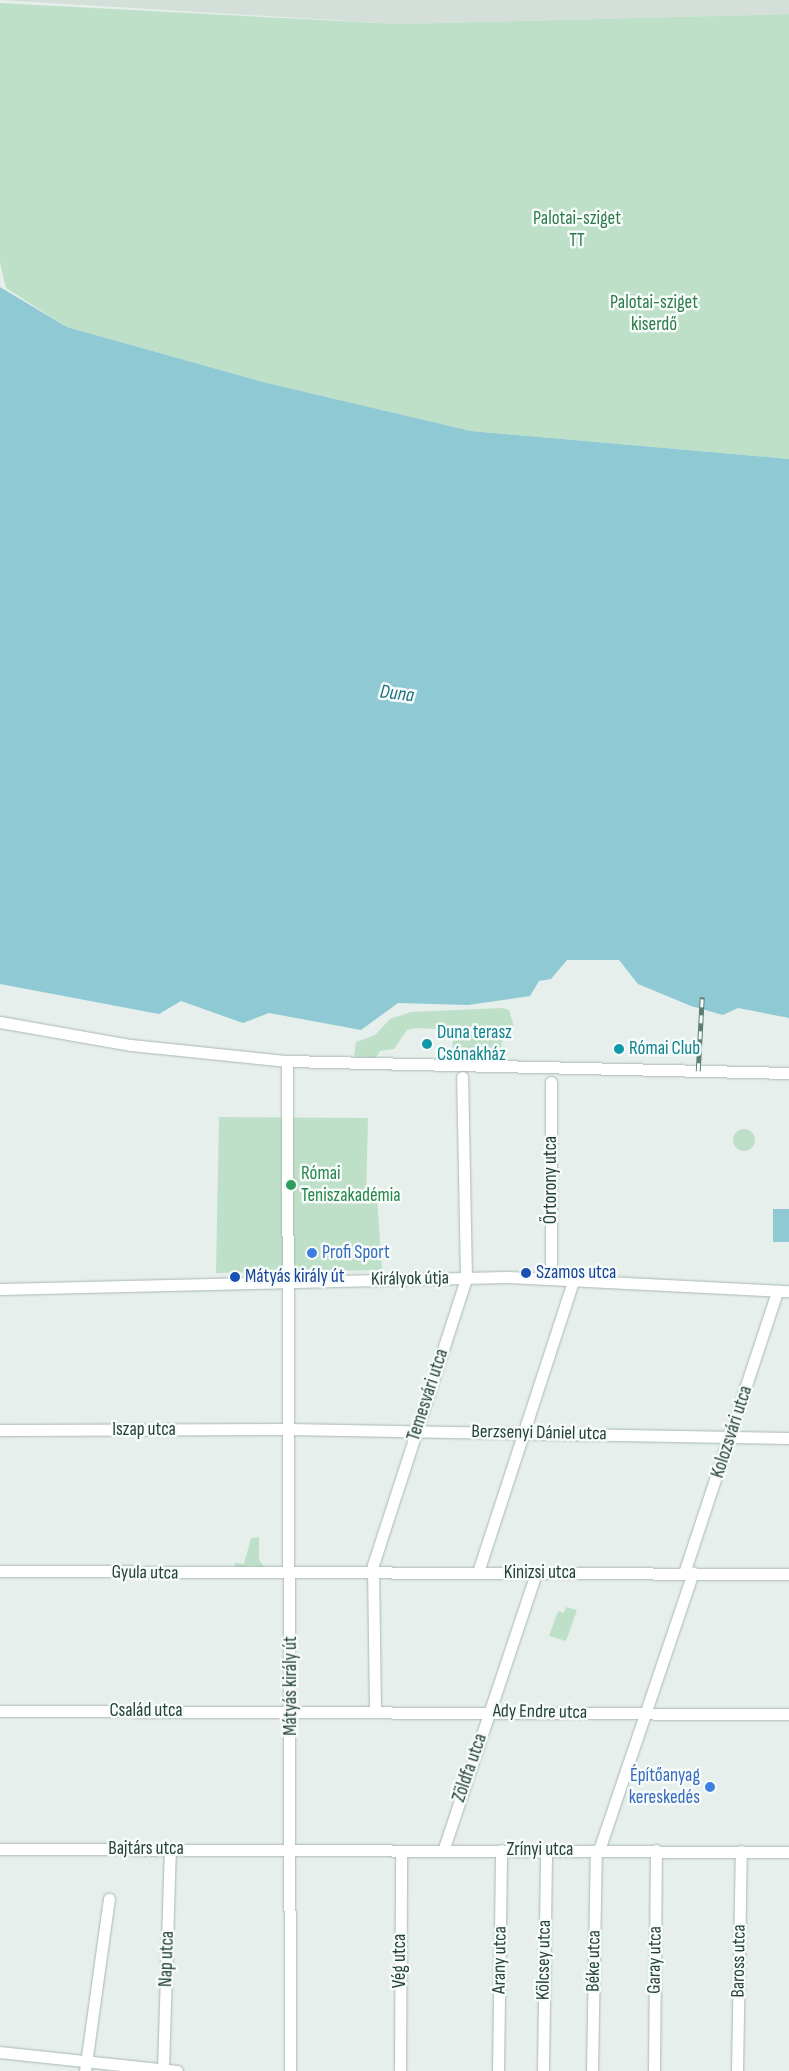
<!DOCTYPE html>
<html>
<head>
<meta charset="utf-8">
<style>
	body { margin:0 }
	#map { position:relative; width:789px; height:2071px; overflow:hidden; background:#e6efeb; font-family:"Sofia Sans Condensed",sans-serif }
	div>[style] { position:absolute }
	.built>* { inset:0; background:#d4dfda }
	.green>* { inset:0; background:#bfe0c8 }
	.round { border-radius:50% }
	.water>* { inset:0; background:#8ec9d4; transform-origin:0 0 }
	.roads { filter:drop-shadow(0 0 1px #a8b8b2) drop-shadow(0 0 1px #a8b8b2) }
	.minor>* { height:11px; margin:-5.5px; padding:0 5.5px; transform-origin:5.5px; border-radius:5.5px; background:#fff }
	.rail>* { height:4.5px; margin-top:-2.25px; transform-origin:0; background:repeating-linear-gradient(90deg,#f7fbf9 0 8px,#5f7d75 0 16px); box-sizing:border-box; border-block:1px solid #5f7d75 }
	.dots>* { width:14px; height:14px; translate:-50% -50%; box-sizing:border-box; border:2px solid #f7fbf9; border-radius:50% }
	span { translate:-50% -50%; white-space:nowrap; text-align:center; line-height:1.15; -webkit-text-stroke:5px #f7fbf9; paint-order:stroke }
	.park-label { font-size:19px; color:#2d7a4b }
	.culture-label { font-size:19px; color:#0d838f }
	.left { translate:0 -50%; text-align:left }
	.leisure-label { font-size:19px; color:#27864d }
	.street-label { font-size:19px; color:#24423a }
	.shop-label { font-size:19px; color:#366cbe }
	.right { translate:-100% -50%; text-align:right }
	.transit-label { font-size:19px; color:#164399 }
	.water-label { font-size:20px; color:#1c6f80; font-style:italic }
</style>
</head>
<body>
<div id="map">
	<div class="built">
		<i style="clip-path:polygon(0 0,789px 0,789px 14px,398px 24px)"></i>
	</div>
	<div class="green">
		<i style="clip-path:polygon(0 3px,398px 24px,789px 14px,789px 459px,471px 431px,263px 382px,67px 327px,6px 288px,0 263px)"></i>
		<i style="clip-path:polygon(502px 1008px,509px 1010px,514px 1027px,502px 1042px,499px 1058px,452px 1058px,453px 1030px,416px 1028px,407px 1030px,394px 1049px,380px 1051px,376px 1058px,354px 1057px,356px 1042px,375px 1035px,390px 1019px,411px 1012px)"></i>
		<i style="clip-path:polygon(219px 1117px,368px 1118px,366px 1198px,377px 1199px,382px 1270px,216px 1273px)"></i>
		<i class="round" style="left:733px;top:1129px;width:22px;height:22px"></i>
		<i style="clip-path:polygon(259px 1537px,259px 1560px,266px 1569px,255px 1569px,250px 1565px,247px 1570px,233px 1570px,235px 1563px,244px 1564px,251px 1538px)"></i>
		<i style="clip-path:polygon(566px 1607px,577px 1610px,566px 1641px,549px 1636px,558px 1611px,564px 1613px)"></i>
	</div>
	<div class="water">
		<i style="clip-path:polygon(0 287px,67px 327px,263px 382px,471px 431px,789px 459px,789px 1018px,738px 1008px,723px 1015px,691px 1006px,638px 984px,619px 960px,567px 960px,551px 979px,539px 981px,530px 996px,468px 1005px,398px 1003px,361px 1030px,269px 1013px,243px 1023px,181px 1001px,159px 1014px,0 984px)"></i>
		<i style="left:773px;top:1209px;width:16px;height:33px"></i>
	</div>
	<div class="roads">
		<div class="minor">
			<i style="left:0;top:1022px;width:133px;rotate:10deg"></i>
			<i style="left:131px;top:1045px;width:157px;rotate:5.9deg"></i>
			<i style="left:287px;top:1061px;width:502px;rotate:1.37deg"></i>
			<i style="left:287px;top:1061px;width:1010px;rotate:89.83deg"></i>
			<i style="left:551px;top:1082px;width:195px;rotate:90deg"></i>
			<i style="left:0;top:1289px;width:509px;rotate:-1.35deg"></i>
			<i style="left:509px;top:1277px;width:280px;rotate:2.9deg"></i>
			<i style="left:0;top:1430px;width:288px;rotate:-0.2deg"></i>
			<i style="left:288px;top:1429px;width:501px;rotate:1.03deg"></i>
			<i style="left:0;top:1571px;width:789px;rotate:0.22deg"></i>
			<i style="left:478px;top:1572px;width:308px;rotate:-71.9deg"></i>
			<i style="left:684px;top:1573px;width:297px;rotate:-71.7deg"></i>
			<i style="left:375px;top:1710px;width:145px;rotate:-90.8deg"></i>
			<i style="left:373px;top:1565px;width:302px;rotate:-72deg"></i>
			<i style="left:466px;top:1278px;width:201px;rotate:-91.1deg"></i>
			<i style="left:0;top:1711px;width:789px;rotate:0.22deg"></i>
			<i style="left:0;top:1849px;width:789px;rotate:0.22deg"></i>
			<i style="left:599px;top:1850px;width:293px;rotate:-71.3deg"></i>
			<i style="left:443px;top:1851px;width:293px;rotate:-71.5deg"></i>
			<i style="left:0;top:2052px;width:178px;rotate:6.1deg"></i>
			<i style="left:163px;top:2069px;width:220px;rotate:-88.2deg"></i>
			<i style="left:85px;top:2071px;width:174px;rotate:-82.1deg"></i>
			<i style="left:400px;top:2071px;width:220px;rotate:-89.7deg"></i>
			<i style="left:498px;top:2071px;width:221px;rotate:-89.2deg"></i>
			<i style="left:543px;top:2071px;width:222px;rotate:-89.2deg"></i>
			<i style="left:592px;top:2071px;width:221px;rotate:-89deg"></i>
			<i style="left:654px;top:2071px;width:221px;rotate:-89.5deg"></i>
			<i style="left:737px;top:2071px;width:220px;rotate:-89deg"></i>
		</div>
	</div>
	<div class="rail">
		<i style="left:698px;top:1071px;width:74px;rotate:-86.9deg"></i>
	</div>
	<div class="dots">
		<i style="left:427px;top:1044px;background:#0f9aa8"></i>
		<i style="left:619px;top:1049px;background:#0f9aa8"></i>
		<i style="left:291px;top:1185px;background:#2e9e5b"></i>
		<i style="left:312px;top:1253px;background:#3f7fe0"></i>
		<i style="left:526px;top:1273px;background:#1a4fb4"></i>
		<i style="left:235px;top:1277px;background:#1a4fb4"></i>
		<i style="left:710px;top:1787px;background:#3f7fe0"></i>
	</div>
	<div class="park-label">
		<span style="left:577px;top:230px">Palotai-sziget<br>TT</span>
		<span style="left:654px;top:314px">Palotai-sziget<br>kiserdő</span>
	</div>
	<div class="culture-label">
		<span class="left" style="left:437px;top:1044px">Duna terasz<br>Csónakház</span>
		<span class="left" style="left:629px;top:1049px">Római Club</span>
	</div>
	<div class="leisure-label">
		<span class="left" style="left:301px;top:1185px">Római<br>Teniszakadémia</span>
	</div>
	<div class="street-label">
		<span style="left:551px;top:1180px;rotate:-90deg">Őrtorony utca</span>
		<span style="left:410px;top:1279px;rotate:-1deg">Királyok útja</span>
		<span style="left:428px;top:1395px;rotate:-72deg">Temesvári utca</span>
		<span style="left:144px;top:1430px">Iszap utca</span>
		<span style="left:732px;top:1432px;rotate:-72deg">Kolozsvári utca</span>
		<span style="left:539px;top:1433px;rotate:1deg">Berzsenyi Dániel utca</span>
		<span style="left:145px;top:1573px;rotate:1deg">Gyula utca</span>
		<span style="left:540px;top:1573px">Kinizsi utca</span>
		<span style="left:291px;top:1686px;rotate:-90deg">Mátyás király út</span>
		<span style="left:146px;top:1711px">Család utca</span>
		<span style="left:540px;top:1712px;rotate:1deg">Ady Endre utca</span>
		<span style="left:470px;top:1768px;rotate:-71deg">Zöldfa utca</span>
		<span style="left:146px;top:1849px">Bajtárs utca</span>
		<span style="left:540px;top:1850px">Zrínyi utca</span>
		<span style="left:167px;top:1959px;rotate:-88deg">Nap utca</span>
		<span style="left:500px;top:1960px;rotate:-89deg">Arany utca</span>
		<span style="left:544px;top:1960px;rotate:-89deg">Kölcsey utca</span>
		<span style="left:655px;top:1960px;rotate:-89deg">Garay utca</span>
		<span style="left:400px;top:1961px;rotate:-90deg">Vég utca</span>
		<span style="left:594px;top:1961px;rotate:-89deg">Béke utca</span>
		<span style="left:739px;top:1961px;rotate:-89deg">Baross utca</span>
	</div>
	<div class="shop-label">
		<span class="left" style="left:322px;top:1253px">Profi Sport</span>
		<span class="right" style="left:700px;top:1787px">Építőanyag<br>kereskedés</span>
	</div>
	<div class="transit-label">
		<span class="left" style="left:536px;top:1273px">Szamos utca</span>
		<span class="left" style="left:245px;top:1277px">Mátyás király út</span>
	</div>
	<div class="water-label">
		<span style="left:397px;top:694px;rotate:7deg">Duna</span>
	</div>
</div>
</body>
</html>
